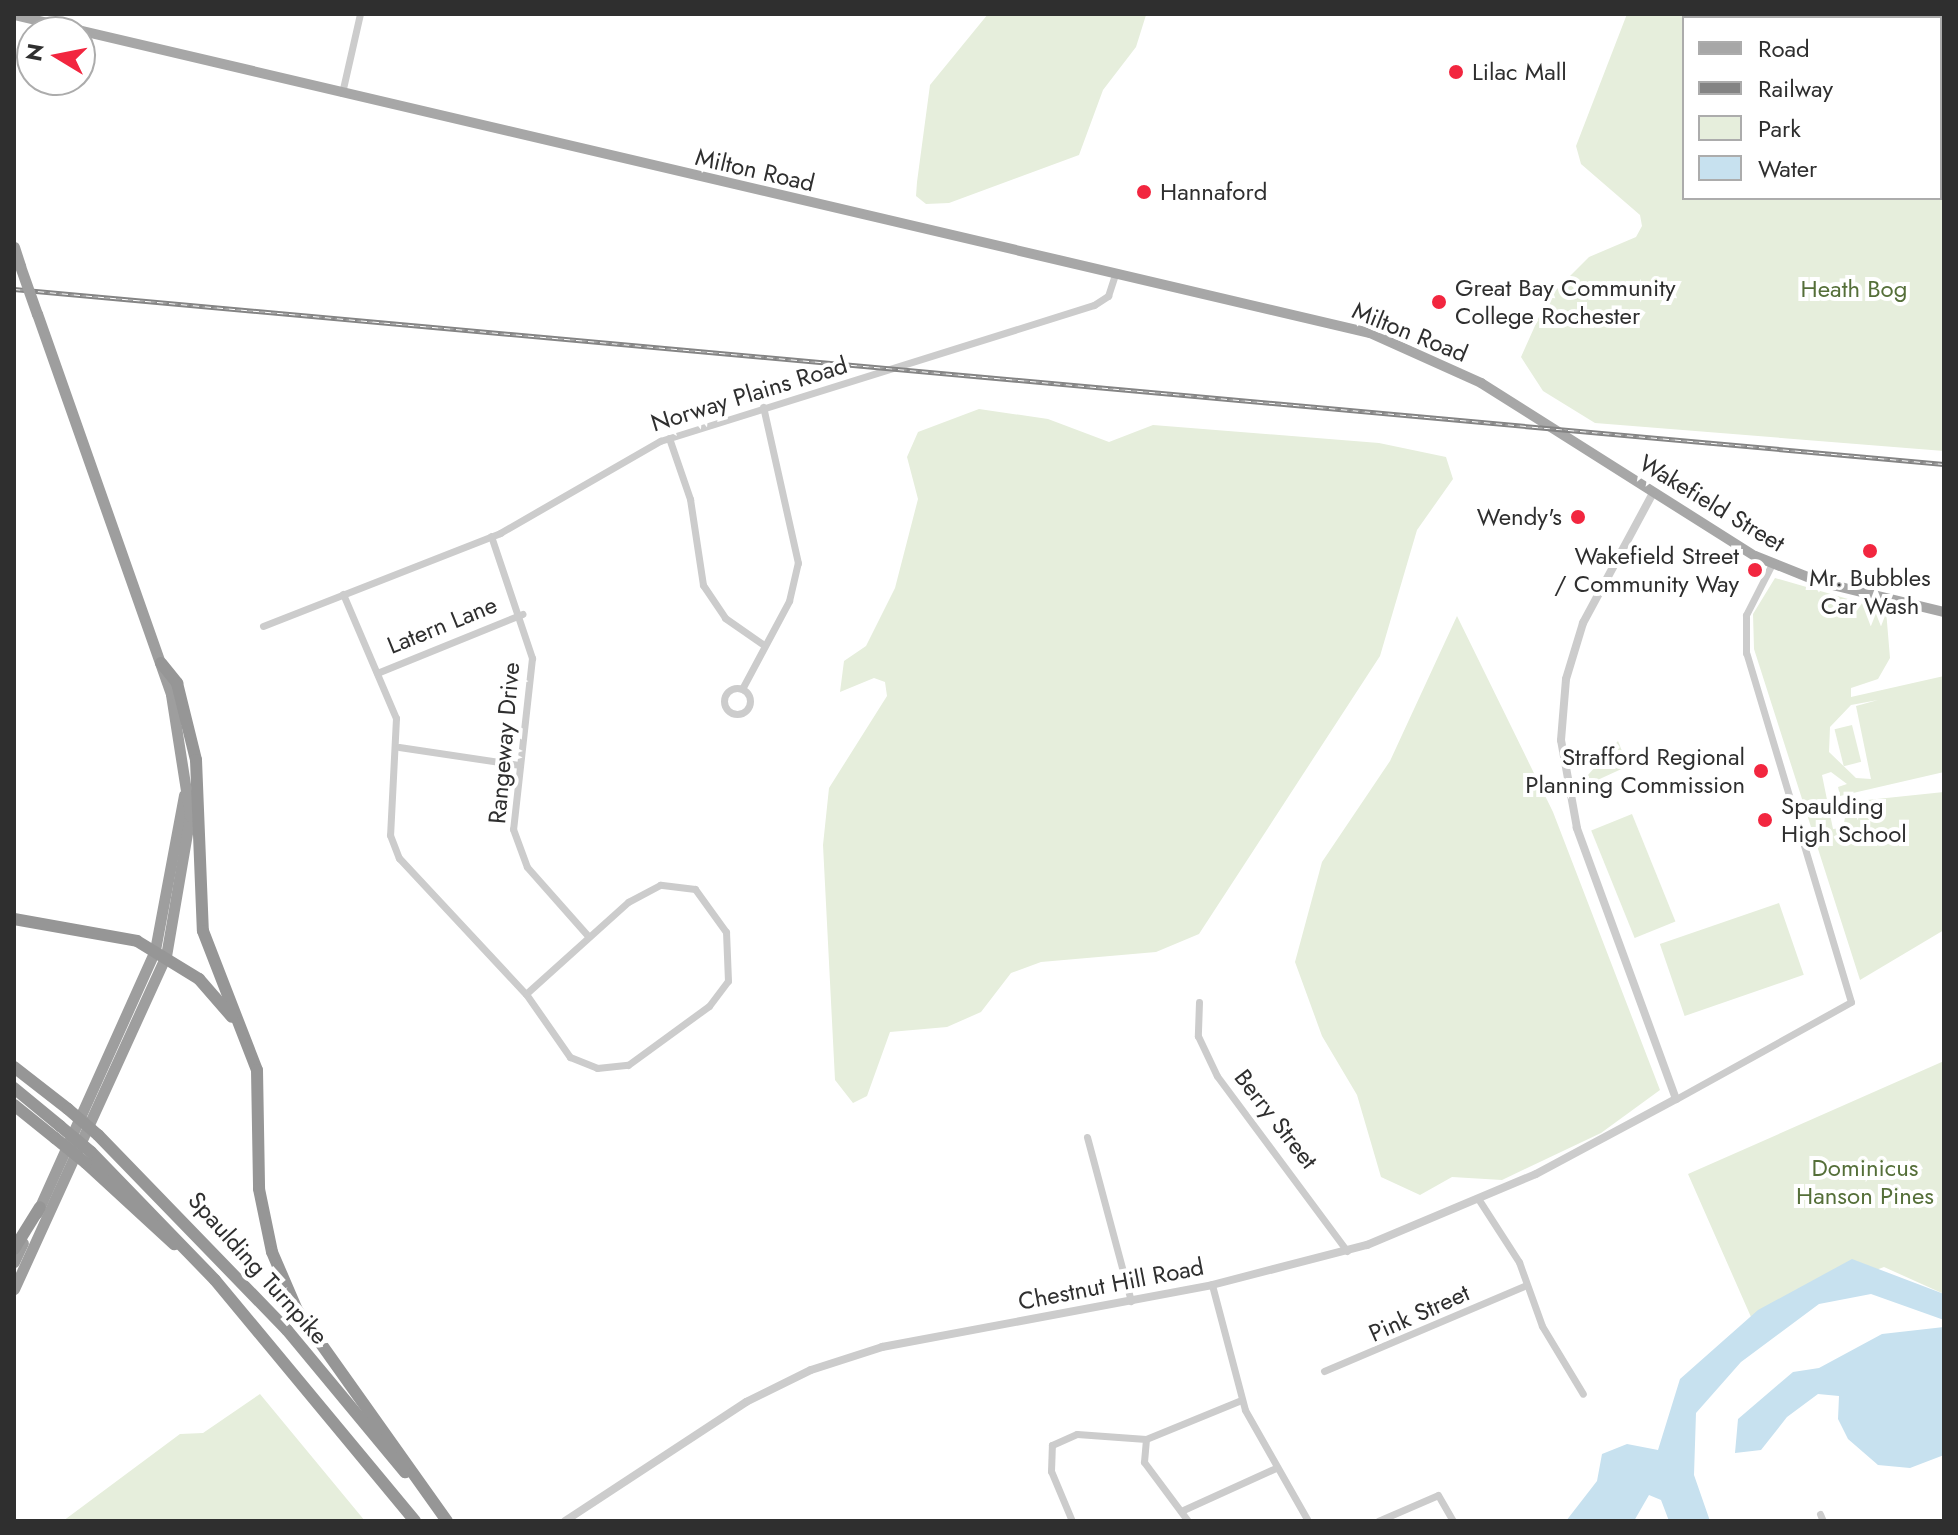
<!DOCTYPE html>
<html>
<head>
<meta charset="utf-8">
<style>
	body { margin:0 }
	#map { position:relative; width:1958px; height:1535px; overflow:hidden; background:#fff; font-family:Jost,sans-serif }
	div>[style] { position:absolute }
	.green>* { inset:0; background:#e6eedc; transform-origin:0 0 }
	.water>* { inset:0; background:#c7e1ef }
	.minor>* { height:7px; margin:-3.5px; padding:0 3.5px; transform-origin:3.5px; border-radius:3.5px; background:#ccc }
	.minor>.ring { margin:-3.5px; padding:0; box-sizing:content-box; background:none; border:7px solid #ccc; border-radius:50% }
	.tertiary>* { height:8px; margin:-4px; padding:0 4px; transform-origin:4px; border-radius:4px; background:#ccc }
	.primary>* { height:10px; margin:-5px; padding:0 5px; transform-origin:5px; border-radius:5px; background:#a7a7a7 }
	.trunk>* { height:11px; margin:-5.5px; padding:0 5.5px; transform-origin:5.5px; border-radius:5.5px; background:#9e9e9e }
	.motorway>* { height:12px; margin:-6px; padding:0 6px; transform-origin:6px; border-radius:6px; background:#969696 }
	.rail>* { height:5px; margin-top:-2.5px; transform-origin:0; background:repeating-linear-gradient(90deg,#fff 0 6px,#848484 0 12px); box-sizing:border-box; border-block:2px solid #848484 }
	.trunk-bridge>* { height:11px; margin:-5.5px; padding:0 5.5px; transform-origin:5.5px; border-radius:5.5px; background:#9e9e9e }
	.motorway-bridge>* { height:12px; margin:-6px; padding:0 6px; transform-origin:6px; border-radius:6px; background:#969696 }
	.dots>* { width:22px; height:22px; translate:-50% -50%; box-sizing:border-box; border:4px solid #fff; border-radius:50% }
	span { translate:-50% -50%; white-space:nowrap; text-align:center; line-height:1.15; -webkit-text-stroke:8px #fff; paint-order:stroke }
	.poi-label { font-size:24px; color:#2f2f2f }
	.left { translate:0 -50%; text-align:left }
	.right { translate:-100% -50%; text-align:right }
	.street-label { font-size:24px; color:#2f2f2f }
	.park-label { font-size:24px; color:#556f39 }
	.frame { position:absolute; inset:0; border:16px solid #2f2f2f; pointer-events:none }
	.legend { position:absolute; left:1682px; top:16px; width:260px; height:184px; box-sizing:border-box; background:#fff; border:2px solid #acacac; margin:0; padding:10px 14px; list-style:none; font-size:24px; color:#2f2f2f }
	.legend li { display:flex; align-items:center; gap:16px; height:40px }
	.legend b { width:40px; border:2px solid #acacac }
	.north { position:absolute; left:16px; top:16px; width:80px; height:80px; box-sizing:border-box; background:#fff; border:2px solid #acacac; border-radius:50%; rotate:280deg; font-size:22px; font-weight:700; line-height:32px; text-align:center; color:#2f2f2f }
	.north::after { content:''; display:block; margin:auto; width:28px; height:36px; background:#f2263f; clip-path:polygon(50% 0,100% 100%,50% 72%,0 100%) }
</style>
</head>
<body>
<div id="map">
	<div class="green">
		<i style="clip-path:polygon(988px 14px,1146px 15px,1136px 47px,1103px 90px,1079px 155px,949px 203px,926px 204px,916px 196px,917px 182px,930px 85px)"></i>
		<i style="clip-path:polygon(evenodd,1627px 14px,1944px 14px,1944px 451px,1595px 423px,1543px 391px,1521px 357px,1547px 299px,1589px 257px,1636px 237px,1642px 226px,1640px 215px,1581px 164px,1576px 146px,1627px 14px,1684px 18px,1940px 18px,1940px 198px,1684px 198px,1684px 18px)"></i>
		<i style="clip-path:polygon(979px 409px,1048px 419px,1109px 442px,1153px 425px,1379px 443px,1446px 457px,1453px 479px,1417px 530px,1380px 656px,1199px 934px,1156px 952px,1041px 962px,1011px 973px,981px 1012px,947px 1027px,890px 1032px,867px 1096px,853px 1103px,835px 1080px,823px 845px,829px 788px,887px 696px,885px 682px,874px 678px,840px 692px,844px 661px,866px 646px,895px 588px,918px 499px,907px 457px,918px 432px)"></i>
		<i style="clip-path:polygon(evenodd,1775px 578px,1886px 610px,1890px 658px,1878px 679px,1851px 688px,1851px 697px,1944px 676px,1944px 772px,1840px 796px,1838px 787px,1847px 784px,1831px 772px,1822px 775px,1833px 829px,1843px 828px,1848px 802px,1944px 792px,1944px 930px,1860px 980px,1754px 649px,1753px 614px,1775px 578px,1878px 700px,1856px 706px,1871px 779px,1856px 778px,1829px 752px,1830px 727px,1851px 705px,1878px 700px)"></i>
		<i style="clip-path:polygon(1457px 616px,1553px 812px,1660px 1090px,1601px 1133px,1502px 1180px,1452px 1177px,1420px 1195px,1381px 1177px,1357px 1095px,1322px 1036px,1295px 962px,1322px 862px,1390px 761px)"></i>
		<i style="left:1852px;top:725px;width:38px;height:18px;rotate:76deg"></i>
		<i style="clip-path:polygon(1618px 741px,1628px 766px,1591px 783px,1588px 775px)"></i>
		<i style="left:1632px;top:814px;width:116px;height:44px;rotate:68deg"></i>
		<i style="left:1779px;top:903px;width:76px;height:126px;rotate:71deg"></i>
		<i style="clip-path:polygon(1944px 1061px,1944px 1294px,1884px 1267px,1751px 1317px,1688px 1174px)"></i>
		<i style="clip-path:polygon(260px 1394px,365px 1521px,63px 1521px,180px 1434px,203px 1433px)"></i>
	</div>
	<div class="water">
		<i style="clip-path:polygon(1852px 1259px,1944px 1294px,1944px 1320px,1871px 1294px,1819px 1304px,1741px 1362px,1696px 1413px,1694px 1475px,1710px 1521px,1669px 1521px,1661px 1500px,1649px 1495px,1634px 1521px,1566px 1521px,1597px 1481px,1602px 1454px,1627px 1444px,1658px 1450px,1680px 1379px,1758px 1310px)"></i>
		<i style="clip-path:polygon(1944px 1327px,1944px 1455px,1910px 1468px,1878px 1465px,1848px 1439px,1838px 1419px,1839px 1396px,1818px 1394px,1787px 1417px,1761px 1450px,1735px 1453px,1738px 1419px,1793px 1372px,1819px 1368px,1882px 1334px)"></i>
	</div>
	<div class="minor">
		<i style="left:342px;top:93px;width:81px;rotate:-77.2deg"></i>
		<i style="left:669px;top:438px;width:65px;rotate:71deg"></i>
		<i style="left:690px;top:499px;width:87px;rotate:81.4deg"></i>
		<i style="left:703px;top:585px;width:40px;rotate:56deg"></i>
		<i style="left:725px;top:618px;width:47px;rotate:34.7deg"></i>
		<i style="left:491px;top:536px;width:129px;rotate:71.4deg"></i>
		<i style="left:532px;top:658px;width:172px;rotate:96.3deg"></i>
		<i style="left:513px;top:829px;width:40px;rotate:69.8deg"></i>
		<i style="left:527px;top:867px;width:92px;rotate:48.5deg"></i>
		<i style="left:343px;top:594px;width:135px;rotate:66.9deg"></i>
		<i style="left:396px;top:718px;width:117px;rotate:92.9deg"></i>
		<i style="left:390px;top:835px;width:25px;rotate:69deg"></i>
		<i style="left:399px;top:858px;width:186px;rotate:47deg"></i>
		<i style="left:526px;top:994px;width:77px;rotate:55.1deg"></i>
		<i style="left:570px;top:1057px;width:29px;rotate:22deg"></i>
		<i style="left:597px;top:1068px;width:31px;rotate:-6deg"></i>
		<i style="left:628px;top:1065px;width:100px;rotate:-36.1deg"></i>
		<i style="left:709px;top:1006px;width:31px;rotate:-53deg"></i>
		<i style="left:728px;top:981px;width:49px;rotate:-92.3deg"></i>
		<i style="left:726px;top:932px;width:53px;rotate:-125.8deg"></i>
		<i style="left:695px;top:889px;width:35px;rotate:-173deg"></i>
		<i style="left:660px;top:885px;width:36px;rotate:152deg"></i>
		<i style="left:628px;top:902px;width:137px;rotate:138deg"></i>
		<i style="left:263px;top:626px;width:255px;rotate:-21.4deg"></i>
		<i style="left:500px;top:533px;width:185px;rotate:-29.9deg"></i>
		<i style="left:660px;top:441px;width:455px;rotate:-17.4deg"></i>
		<i style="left:1094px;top:305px;width:17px;rotate:-33deg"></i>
		<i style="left:1108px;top:296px;width:22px;rotate:-72deg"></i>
		<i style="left:377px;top:673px;width:157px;rotate:-22.1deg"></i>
		<i class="ring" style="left:724px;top:688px;width:19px;height:19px"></i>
		<i style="left:742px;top:689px;width:100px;rotate:-61.9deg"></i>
		<i style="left:789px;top:601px;width:39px;rotate:-77deg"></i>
		<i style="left:798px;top:563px;width:160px;rotate:-102.6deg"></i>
		<i style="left:399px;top:747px;width:121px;rotate:8.5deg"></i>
		<i style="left:1199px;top:1002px;width:34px;rotate:92deg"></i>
		<i style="left:1198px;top:1036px;width:44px;rotate:64.6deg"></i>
		<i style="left:1217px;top:1076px;width:218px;rotate:53.4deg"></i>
		<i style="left:1676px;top:1099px;width:200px;rotate:-29deg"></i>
		<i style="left:1851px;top:1002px;width:364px;rotate:-106.7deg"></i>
		<i style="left:1746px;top:653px;width:38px;rotate:-90deg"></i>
		<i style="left:1746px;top:615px;width:57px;rotate:-63deg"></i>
		<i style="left:1087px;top:1137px;width:170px;rotate:75deg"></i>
		<i style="left:1479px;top:1200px;width:74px;rotate:57.2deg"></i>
		<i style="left:1519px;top:1262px;width:68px;rotate:70.2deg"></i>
		<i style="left:1542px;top:1326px;width:79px;rotate:58.9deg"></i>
		<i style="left:1212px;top:1285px;width:129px;rotate:75.2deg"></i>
		<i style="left:1245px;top:1410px;width:128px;rotate:60.4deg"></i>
		<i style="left:1324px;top:1371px;width:220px;rotate:-23deg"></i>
		<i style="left:1146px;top:1439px;width:103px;rotate:-22.3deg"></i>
		<i style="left:1146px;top:1439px;width:23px;rotate:95deg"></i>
		<i style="left:1144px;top:1462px;width:74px;rotate:53.3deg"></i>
		<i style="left:1181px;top:1511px;width:104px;rotate:-24.4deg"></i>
		<i style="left:1820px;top:1514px;width:8px;rotate:67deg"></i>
		<i style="left:1072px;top:1521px;width:54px;rotate:-112.8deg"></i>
		<i style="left:1051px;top:1471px;width:26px;rotate:-88deg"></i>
		<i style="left:1052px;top:1445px;width:27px;rotate:-24deg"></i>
		<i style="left:1077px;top:1434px;width:69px;rotate:4.1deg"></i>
		<i style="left:1378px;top:1521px;width:65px;rotate:-23.4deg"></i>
		<i style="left:1438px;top:1495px;width:30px;rotate:60deg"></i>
	</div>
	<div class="tertiary">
		<i style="left:565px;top:1521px;width:217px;rotate:-33.3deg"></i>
		<i style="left:746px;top:1402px;width:72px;rotate:-26.2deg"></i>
		<i style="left:811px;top:1370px;width:75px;rotate:-17.9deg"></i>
		<i style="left:882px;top:1347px;width:336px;rotate:-10.6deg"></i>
		<i style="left:1212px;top:1285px;width:160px;rotate:-14.5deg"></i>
		<i style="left:1367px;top:1245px;width:183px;rotate:-22.8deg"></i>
		<i style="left:1536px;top:1174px;width:159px;rotate:-28.2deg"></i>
		<i style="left:1676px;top:1099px;width:289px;rotate:-110.1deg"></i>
		<i style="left:1577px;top:828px;width:89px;rotate:-100.3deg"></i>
		<i style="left:1561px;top:740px;width:61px;rotate:-85.3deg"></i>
		<i style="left:1566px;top:679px;width:59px;rotate:-73.1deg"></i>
		<i style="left:1583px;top:623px;width:148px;rotate:-61.7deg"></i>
	</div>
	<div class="primary">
		<i style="left:14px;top:15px;width:1393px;rotate:13.2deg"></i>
		<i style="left:1370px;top:333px;width:122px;rotate:24.2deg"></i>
		<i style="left:1481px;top:383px;width:324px;rotate:32.3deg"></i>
		<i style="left:1755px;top:556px;width:70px;rotate:21.8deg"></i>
		<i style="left:1820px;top:582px;width:128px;rotate:13.6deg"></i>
	</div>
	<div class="trunk">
		<i style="left:14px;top:247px;width:20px;rotate:72deg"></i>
		<i style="left:37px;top:1213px;width:288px;rotate:-65.8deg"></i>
		<i style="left:155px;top:950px;width:158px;rotate:-79.4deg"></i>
		<i style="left:14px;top:1262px;width:21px;rotate:-65deg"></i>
		<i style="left:14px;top:1289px;width:366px;rotate:-65.5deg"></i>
		<i style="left:166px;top:956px;width:142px;rotate:-80.3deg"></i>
		<i style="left:190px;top:816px;width:123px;rotate:-98.9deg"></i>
		<i style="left:171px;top:694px;width:403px;rotate:-109.4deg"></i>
	</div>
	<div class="motorway">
		<i style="left:161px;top:663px;width:26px;rotate:51deg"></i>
		<i style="left:177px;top:683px;width:79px;rotate:76.1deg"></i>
		<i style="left:196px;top:760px;width:171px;rotate:87.7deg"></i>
		<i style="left:203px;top:931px;width:149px;rotate:68.8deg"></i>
		<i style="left:257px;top:1070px;width:119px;rotate:89deg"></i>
		<i style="left:259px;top:1189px;width:64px;rotate:78.3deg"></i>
		<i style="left:272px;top:1252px;width:63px;rotate:66.7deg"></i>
		<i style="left:297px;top:1310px;width:259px;rotate:54.6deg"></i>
		<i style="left:14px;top:919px;width:125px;rotate:10.1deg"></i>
		<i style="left:137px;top:941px;width:73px;rotate:31.5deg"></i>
		<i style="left:199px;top:979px;width:50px;rotate:49deg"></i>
		<i style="left:14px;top:1067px;width:68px;rotate:37.9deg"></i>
		<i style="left:14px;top:1088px;width:60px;rotate:39.6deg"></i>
		<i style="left:14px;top:1105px;width:53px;rotate:38.8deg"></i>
		<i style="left:98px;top:1135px;width:272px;rotate:45.9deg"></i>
		<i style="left:287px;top:1330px;width:185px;rotate:50.3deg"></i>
		<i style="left:91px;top:1152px;width:178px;rotate:45.9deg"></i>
		<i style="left:215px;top:1280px;width:313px;rotate:50.3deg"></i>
		<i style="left:86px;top:1163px;width:120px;rotate:42.6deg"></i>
		<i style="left:14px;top:1249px;width:49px;rotate:-58.2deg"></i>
	</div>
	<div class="rail">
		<i style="left:14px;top:289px;width:1938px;rotate:5.18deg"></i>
	</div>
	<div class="trunk-bridge">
		<i style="left:20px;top:266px;width:51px;rotate:70.5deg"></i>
	</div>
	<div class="motorway-bridge">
		<i style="left:68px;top:1109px;width:40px;rotate:41deg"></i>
		<i style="left:60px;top:1126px;width:40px;rotate:40deg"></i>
		<i style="left:55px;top:1138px;width:40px;rotate:39deg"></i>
	</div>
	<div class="dots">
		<i style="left:1456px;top:72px;background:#f2263f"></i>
		<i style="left:1144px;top:192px;background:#f2263f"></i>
		<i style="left:1439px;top:302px;background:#f2263f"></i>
		<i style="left:1578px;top:517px;background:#f2263f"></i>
		<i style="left:1870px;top:551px;background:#f2263f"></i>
		<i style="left:1755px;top:570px;background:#f2263f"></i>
		<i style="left:1761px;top:771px;background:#f2263f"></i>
		<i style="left:1765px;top:820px;background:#f2263f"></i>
	</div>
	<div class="poi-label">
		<span class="left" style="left:1472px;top:72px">Lilac Mall</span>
		<span class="left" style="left:1160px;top:192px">Hannaford</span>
		<span class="left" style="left:1455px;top:302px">Great Bay Community<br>College Rochester</span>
		<span class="right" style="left:1562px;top:517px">Wendy's</span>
		<span class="right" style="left:1739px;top:570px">Wakefield Street<br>/ Community Way</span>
		<span style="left:1870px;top:592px">Mr. Bubbles<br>Car Wash</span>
		<span class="right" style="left:1745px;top:771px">Strafford Regional<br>Planning Commission</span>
		<span class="left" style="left:1781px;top:820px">Spaulding<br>High School</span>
	</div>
	<div class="street-label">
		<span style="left:755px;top:170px;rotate:13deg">Milton Road</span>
		<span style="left:1410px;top:332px;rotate:22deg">Milton Road</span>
		<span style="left:749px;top:394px;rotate:-17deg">Norway Plains Road</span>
		<span style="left:1712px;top:503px;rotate:31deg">Wakefield Street</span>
		<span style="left:442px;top:625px;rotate:-22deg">Latern Lane</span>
		<span style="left:504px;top:743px;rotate:-85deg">Rangeway Drive</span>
		<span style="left:1276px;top:1119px;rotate:52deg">Berry Street</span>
		<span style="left:258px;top:1268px;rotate:48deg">Spaulding Turnpike</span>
		<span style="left:1111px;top:1284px;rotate:-11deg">Chestnut Hill Road</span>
		<span style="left:1419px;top:1313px;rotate:-24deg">Pink Street</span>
	</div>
	<div class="park-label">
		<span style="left:1854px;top:289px">Heath Bog</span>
		<span style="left:1865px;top:1182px">Dominicus<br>Hanson Pines</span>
	</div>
	<div class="frame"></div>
	<ul class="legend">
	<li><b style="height:10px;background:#a7a7a7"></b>Road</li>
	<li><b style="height:10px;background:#848484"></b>Railway</li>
	<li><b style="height:22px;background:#e6eedc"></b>Park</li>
	<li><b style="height:22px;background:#c7e1ef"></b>Water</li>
	</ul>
	<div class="north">N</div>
</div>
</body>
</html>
